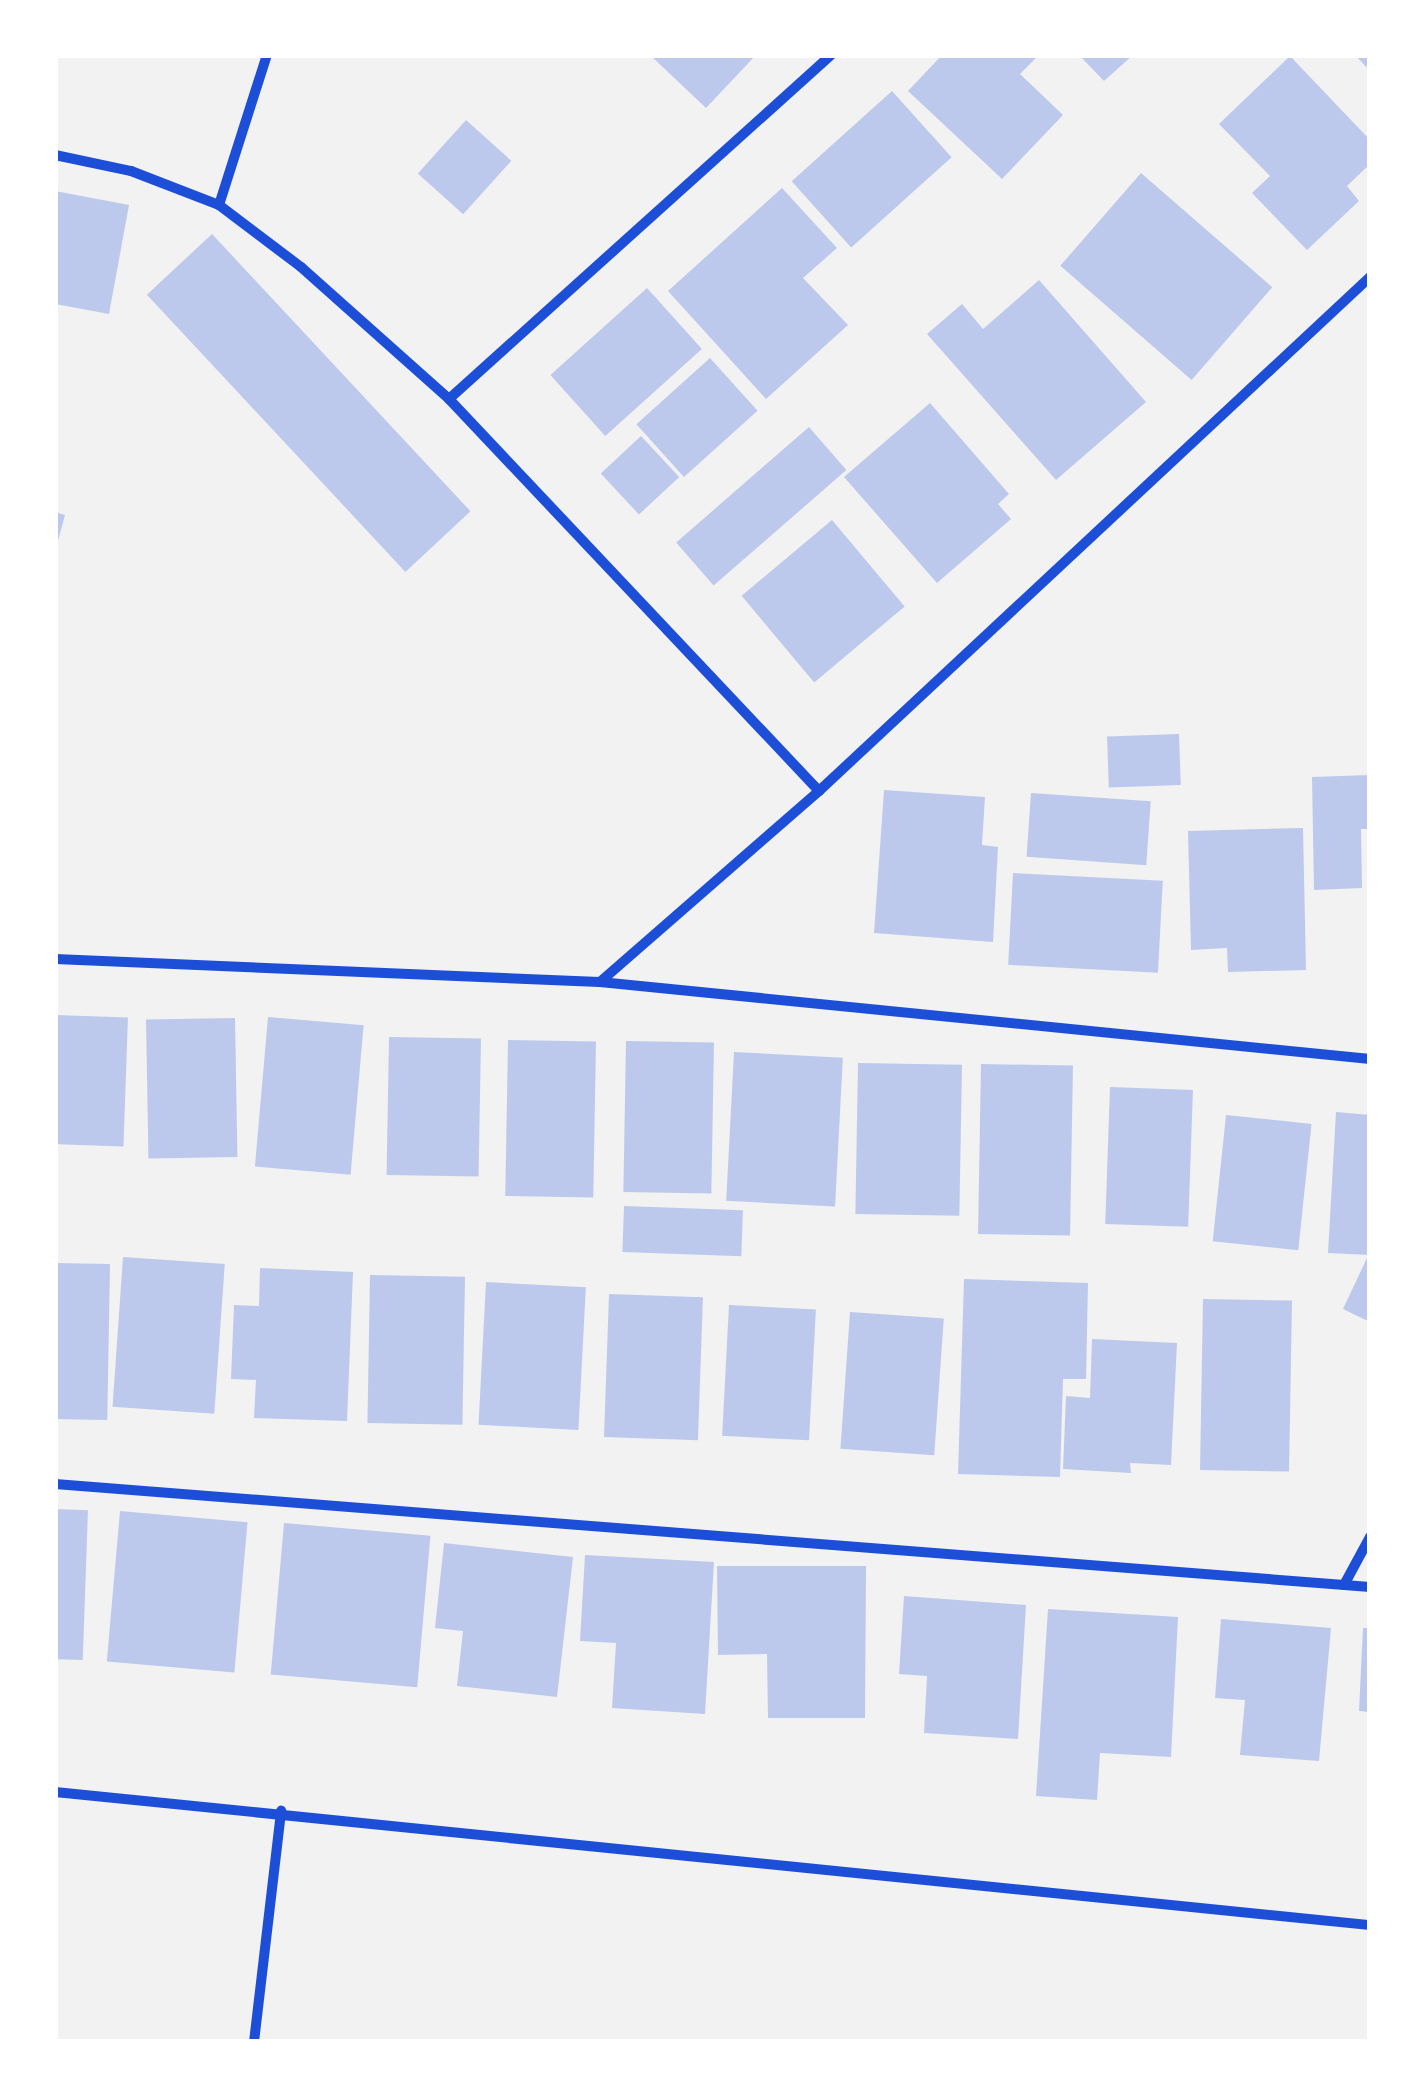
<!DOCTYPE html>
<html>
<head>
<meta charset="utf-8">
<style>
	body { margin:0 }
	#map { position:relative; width:1425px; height:2097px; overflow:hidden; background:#f2f2f2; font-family:Quicksand,sans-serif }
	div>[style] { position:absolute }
	.building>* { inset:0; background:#bdc9ec; transform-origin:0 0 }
	.minor>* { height:10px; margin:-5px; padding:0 5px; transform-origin:5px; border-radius:5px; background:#1d4ed8 }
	span { translate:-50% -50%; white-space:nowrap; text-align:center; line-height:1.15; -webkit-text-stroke:8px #fff; paint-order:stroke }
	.frame { position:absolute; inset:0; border:58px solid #fff; pointer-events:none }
</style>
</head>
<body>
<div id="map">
	<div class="building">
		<i style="clip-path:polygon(650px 55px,756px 55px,706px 108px)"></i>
		<i style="clip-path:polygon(942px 55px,1039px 55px,1020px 74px,1063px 115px,1002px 179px,908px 91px)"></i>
		<i style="clip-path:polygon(1079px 55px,1133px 55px,1104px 81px)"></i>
		<i style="clip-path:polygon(1355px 55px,1370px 55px,1370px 71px)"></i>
		<i style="clip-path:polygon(1290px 56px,1370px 140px,1370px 164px,1347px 186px,1359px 201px,1307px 250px,1252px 193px,1270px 176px,1219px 124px)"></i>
		<i style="left:892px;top:91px;width:89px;height:135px;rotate:48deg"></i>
		<i style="left:466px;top:120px;width:61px;height:72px;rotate:42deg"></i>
		<i style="left:1141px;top:173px;width:174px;height:123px;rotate:41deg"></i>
		<i style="clip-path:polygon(782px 188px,837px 248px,803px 278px,848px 325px,766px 399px,668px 291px)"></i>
		<i style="clip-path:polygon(55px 191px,129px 205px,109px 314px,55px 304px)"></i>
		<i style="left:212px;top:234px;width:379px;height:89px;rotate:47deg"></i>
		<i style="clip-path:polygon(1039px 280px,1146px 402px,1056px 480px,927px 334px,962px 304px,983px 329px)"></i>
		<i style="left:647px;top:288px;width:82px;height:130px;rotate:48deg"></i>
		<i style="left:710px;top:358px;width:71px;height:99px;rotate:48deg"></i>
		<i style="clip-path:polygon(930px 403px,1009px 494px,998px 504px,1011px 519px,937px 583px,844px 477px)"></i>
		<i style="left:809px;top:427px;width:57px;height:176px;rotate:49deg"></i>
		<i style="left:641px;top:436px;width:56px;height:55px;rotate:47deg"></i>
		<i style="clip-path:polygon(55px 512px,65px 515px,56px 548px,55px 548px)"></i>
		<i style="left:832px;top:520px;width:113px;height:118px;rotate:50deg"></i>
		<i style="left:1179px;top:734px;width:51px;height:72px;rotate:88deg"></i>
		<i style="clip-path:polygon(1370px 775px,1370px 829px,1361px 829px,1362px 888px,1314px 890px,1312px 777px)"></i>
		<i style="clip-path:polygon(884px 790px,985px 797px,982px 845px,998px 847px,993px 942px,874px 933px)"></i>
		<i style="left:1031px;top:793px;width:120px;height:64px;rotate:4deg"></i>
		<i style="clip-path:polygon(1303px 828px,1306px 970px,1228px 972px,1227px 948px,1191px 950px,1188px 831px)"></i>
		<i style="left:1013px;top:873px;width:150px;height:92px;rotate:3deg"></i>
		<i style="left:55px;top:1015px;width:73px;height:129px;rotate:2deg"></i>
		<i style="left:268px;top:1017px;width:96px;height:150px;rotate:5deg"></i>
		<i style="left:235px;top:1018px;width:139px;height:89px;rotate:89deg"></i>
		<i style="left:389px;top:1037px;width:92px;height:138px;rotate:1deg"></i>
		<i style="left:508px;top:1040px;width:88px;height:156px;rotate:1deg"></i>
		<i style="left:626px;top:1041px;width:88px;height:151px;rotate:1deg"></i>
		<i style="left:734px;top:1052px;width:109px;height:149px;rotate:3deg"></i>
		<i style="left:858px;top:1063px;width:104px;height:151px;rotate:1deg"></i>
		<i style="left:981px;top:1064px;width:92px;height:170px;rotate:1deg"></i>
		<i style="left:1110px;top:1087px;width:83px;height:137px;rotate:2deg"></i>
		<i style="clip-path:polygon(1336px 1112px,1370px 1115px,1370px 1255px,1328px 1253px)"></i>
		<i style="left:1226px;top:1115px;width:86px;height:127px;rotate:6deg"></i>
		<i style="left:624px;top:1206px;width:119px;height:46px;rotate:2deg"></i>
		<i style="left:123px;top:1257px;width:102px;height:150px;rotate:4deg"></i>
		<i style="clip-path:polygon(1367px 1258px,1370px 1260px,1370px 1322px,1343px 1309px)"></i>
		<i style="left:55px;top:1263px;width:55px;height:156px;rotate:1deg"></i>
		<i style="clip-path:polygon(260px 1268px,353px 1272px,347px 1421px,254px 1418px,256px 1380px,231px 1379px,234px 1305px,259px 1306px)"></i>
		<i style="left:370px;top:1275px;width:95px;height:148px;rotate:1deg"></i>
		<i style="clip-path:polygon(964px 1279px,1088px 1283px,1086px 1379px,1063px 1379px,1060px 1477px,958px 1474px)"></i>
		<i style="left:486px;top:1282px;width:100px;height:143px;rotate:3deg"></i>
		<i style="left:609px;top:1294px;width:94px;height:143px;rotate:2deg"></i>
		<i style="left:1203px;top:1299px;width:89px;height:171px;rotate:1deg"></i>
		<i style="left:729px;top:1305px;width:87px;height:131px;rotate:3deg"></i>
		<i style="left:850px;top:1312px;width:94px;height:137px;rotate:4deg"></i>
		<i style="clip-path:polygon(1092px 1339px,1177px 1343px,1171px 1465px,1130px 1463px,1131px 1473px,1063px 1469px,1066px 1396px,1090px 1398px)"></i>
		<i style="left:55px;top:1509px;width:33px;height:150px;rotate:2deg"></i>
		<i style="left:120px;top:1511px;width:128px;height:151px;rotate:5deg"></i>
		<i style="left:284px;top:1523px;width:147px;height:152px;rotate:5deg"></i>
		<i style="clip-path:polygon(444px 1543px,573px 1557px,557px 1697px,457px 1686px,463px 1631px,435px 1628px)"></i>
		<i style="clip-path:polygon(585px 1555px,714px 1562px,705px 1714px,612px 1708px,616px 1643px,580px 1641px)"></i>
		<i style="clip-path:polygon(717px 1566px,866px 1566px,865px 1718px,768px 1718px,767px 1654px,718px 1655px)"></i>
		<i style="clip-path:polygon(904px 1596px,1026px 1605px,1018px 1739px,924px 1733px,927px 1676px,899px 1674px)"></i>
		<i style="clip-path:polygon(1048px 1609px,1178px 1617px,1171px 1757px,1100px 1753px,1097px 1800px,1036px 1796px)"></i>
		<i style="clip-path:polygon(1221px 1619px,1331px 1628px,1319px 1761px,1240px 1755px,1245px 1700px,1215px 1698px)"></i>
		<i style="clip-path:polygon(1363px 1628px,1370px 1628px,1370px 1712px,1359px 1711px)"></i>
	</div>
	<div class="minor">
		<i style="left:55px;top:155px;width:78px;rotate:11.9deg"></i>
		<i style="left:131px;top:171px;width:94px;rotate:21.1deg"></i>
		<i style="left:219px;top:205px;width:103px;rotate:37.1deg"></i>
		<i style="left:301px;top:267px;width:198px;rotate:41.7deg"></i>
		<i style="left:449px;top:399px;width:539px;rotate:46.65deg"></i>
		<i style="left:219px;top:205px;width:157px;rotate:-72.3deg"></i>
		<i style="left:449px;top:399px;width:514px;rotate:-42deg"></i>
		<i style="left:55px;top:959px;width:545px;rotate:2.42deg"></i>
		<i style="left:600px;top:982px;width:774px;rotate:5.71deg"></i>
		<i style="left:600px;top:982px;width:291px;rotate:-41.1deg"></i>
		<i style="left:819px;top:791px;width:754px;rotate:-43.01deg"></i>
		<i style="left:55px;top:1484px;width:1319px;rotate:4.48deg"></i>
		<i style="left:1344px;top:1585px;width:55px;rotate:-61.6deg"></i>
		<i style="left:55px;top:1792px;width:1322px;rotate:5.78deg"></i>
		<i style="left:254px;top:2042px;width:233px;rotate:-83.3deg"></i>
	</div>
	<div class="frame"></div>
</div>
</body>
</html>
